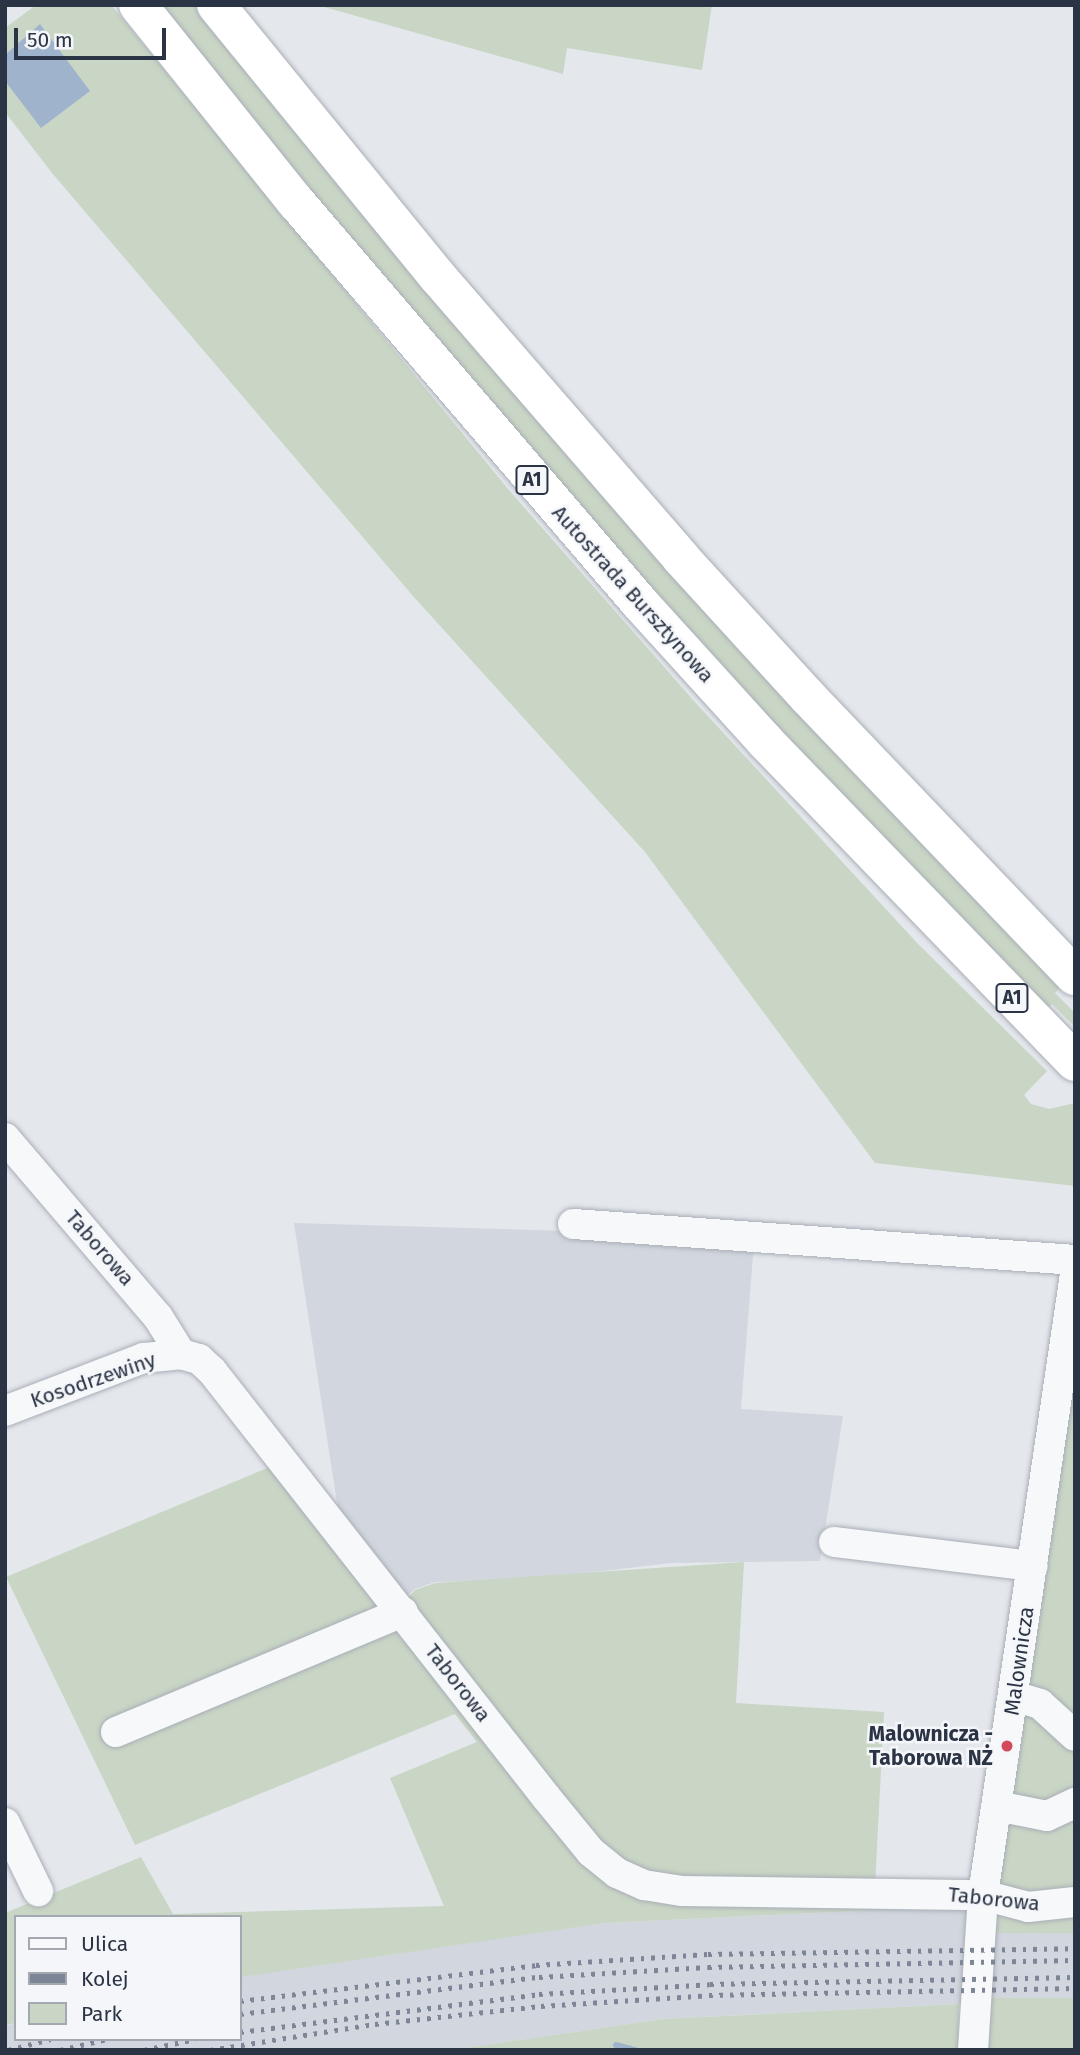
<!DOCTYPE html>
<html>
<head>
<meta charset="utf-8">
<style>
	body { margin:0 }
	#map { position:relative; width:1080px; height:2055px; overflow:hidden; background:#e4e7ec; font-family:"Fira Sans",sans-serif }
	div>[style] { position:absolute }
	.built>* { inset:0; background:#d2d6de }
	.green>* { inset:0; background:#c9d6c5; transform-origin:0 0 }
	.water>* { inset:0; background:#9fb4cc }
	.stream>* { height:6px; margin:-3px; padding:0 3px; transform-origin:3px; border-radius:3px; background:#9fb4cc }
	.roads { filter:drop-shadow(0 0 2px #a9aeb7) drop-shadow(0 0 2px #a9aeb7) }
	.minor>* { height:30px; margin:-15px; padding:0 15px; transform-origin:15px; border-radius:15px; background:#f7f8fa }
	.highway>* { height:38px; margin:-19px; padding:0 19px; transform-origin:19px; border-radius:19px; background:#fff }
	.rail>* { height:5px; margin-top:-2.5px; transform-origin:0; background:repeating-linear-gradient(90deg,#7d8696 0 3.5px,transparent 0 10.5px) }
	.dots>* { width:19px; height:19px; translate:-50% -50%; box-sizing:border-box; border:4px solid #f4f6f9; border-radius:50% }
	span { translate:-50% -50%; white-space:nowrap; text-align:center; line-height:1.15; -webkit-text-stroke:5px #f4f6f9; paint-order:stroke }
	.shield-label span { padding:2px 5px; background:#f4f6f9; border:2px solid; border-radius:5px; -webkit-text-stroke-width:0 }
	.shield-label { font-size:19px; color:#2b3445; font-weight:700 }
	.street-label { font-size:21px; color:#2b3445 }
	.poi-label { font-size:21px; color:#2b3445; font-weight:700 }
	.right { translate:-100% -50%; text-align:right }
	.frame { position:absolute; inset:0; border:7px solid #2b3445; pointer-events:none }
	.legend { position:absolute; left:14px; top:1915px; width:228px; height:126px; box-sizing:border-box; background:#f4f6f9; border:2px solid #a4a8b1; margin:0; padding:9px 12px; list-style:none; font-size:21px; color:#2b3445 }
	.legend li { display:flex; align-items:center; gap:14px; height:35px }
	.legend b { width:35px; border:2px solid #a4a8b1 }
	.scale { position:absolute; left:14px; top:28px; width:152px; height:32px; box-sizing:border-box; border:4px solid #2b3445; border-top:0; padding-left:9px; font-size:21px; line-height:24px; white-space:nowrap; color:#2b3445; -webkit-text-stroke:5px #f4f6f9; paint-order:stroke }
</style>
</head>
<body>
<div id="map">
	<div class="built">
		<i style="clip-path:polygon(294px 1223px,566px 1231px,754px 1243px,741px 1409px,843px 1416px,820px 1561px,671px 1563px,535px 1579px,435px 1582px,415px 1589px,397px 1605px,341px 1529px)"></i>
		<i style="clip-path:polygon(958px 1906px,1075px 1932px,1075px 1998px,663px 2019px,452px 2050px,5px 2050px,5px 2026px,16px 2023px,16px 2039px,240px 2039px,240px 1977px,329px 1961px,605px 1923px)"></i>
	</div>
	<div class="green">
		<i style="clip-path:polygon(36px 5px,111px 5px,508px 489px,693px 700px,918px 944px,1047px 1071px,1024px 1095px,1031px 1104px,1049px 1109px,1075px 1103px,1075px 1186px,875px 1163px,645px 852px,413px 596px,52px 173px,5px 112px,5px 28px)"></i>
		<i style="clip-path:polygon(155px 5px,200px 5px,1063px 984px,1055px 993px,1075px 1013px,1075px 1027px,1052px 1004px,1042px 1013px,618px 559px)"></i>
		<i style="clip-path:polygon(317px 5px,712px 5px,702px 70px,567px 48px,563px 74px)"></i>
		<i style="clip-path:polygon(1075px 1341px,1075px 1896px,995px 1894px)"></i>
		<i style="clip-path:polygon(272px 1466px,598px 1873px,958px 1906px,605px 1923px,240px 1977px,240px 1917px,16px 1917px,16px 2023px,5px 2025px,5px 1913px,141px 1857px,173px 1914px,444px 1906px,390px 1778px,477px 1742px,455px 1714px,135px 1845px,6px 1577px)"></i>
		<i style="clip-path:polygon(744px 1562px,736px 1703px,884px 1712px,875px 1886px,674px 1884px,614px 1860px,407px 1599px,415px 1590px,435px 1583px)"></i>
		<i style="left:993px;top:1908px;width:82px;height:25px"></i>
		<i style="left:1075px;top:1998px;width:52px;height:90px;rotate:90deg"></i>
		<i style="clip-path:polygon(959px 2004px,958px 2050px,452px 2050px,663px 2019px)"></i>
	</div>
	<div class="water">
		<i style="clip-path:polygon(40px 24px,90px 91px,41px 128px,5px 81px,5px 55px)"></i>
	</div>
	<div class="stream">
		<i style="left:616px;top:2045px;width:20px;rotate:15deg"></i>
	</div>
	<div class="roads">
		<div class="minor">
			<i style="left:5px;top:1138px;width:235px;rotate:49.5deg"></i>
			<i style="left:158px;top:1317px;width:44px;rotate:58.1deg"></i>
			<i style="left:181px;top:1354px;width:19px;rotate:16deg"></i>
			<i style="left:199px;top:1359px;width:18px;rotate:43deg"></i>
			<i style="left:212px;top:1371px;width:541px;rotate:51.9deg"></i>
			<i style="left:546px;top:1797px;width:71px;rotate:50.7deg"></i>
			<i style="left:591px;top:1852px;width:33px;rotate:39deg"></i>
			<i style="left:617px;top:1873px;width:30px;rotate:24deg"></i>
			<i style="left:644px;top:1885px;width:39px;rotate:9deg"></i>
			<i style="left:683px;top:1891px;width:300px;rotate:0.8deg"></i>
			<i style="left:983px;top:1895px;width:47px;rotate:14.9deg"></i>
			<i style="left:1028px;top:1907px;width:47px;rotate:-6.1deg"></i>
			<i style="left:573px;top:1224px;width:503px;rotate:4.1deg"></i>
			<i style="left:5px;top:1411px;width:149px;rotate:-20.9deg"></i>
			<i style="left:144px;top:1358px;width:37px;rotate:-6deg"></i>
			<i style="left:834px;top:1542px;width:200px;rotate:6.9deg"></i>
			<i style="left:1014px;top:1696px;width:27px;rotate:17deg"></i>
			<i style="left:1040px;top:1704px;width:47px;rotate:42.4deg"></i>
			<i style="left:116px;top:1732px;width:311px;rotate:-22.7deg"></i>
			<i style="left:997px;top:1806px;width:51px;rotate:11.3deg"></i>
			<i style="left:1047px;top:1816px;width:31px;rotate:-25deg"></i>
			<i style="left:5px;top:1823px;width:76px;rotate:64.1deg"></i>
			<i style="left:973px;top:2050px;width:155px;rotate:-86.3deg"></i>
			<i style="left:983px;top:1895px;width:628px;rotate:-81.57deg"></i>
		</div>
		<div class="highway">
			<i style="left:138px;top:5px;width:253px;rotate:51.3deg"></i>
			<i style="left:296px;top:202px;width:527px;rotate:49.39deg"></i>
			<i style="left:639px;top:602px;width:188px;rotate:47.8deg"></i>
			<i style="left:765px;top:741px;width:446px;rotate:46deg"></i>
			<i style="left:216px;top:5px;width:350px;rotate:50.8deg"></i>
			<i style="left:437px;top:276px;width:373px;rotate:49.1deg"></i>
			<i style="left:681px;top:558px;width:188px;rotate:47.6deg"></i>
			<i style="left:808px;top:697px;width:386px;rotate:46.3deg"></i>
		</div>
	</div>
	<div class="rail">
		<i style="left:240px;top:2001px;width:298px;rotate:-6.9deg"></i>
		<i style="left:536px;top:1965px;width:172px;rotate:-3.7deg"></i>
		<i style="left:708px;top:1954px;width:367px;rotate:-0.9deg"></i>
		<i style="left:240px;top:2014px;width:301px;rotate:-7.1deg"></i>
		<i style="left:539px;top:1977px;width:169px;rotate:-3.4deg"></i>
		<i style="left:708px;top:1967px;width:367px;rotate:-1.1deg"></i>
		<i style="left:240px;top:2032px;width:301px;rotate:-7.2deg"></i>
		<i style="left:539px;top:1994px;width:171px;rotate:-3.3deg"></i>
		<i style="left:710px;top:1984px;width:365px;rotate:-1.1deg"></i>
		<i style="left:8px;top:2050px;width:44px;rotate:-14.3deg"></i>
		<i style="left:60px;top:2050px;width:48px;rotate:-13.2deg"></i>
		<i style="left:144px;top:2050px;width:53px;rotate:-11.9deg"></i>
		<i style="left:210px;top:2050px;width:167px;rotate:-9deg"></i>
		<i style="left:375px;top:2024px;width:167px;rotate:-6.2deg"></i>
		<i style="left:541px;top:2006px;width:168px;rotate:-3.7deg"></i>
		<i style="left:709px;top:1995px;width:366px;rotate:-1.1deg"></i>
	</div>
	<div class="dots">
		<i style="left:1007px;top:1746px;background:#d1495b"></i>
	</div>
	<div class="shield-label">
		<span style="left:532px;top:480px">A1</span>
		<span style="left:1012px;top:998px">A1</span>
	</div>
	<div class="street-label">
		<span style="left:633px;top:594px;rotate:48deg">Autostrada Bursztynowa</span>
		<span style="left:100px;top:1248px;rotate:49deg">Taborowa</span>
		<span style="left:93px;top:1380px;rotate:-19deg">Kosodrzewiny</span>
		<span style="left:1019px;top:1661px;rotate:-82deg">Malownicza</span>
		<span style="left:458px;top:1683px;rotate:52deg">Taborowa</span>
		<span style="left:994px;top:1899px;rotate:6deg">Taborowa</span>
	</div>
	<div class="poi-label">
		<span class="right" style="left:993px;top:1746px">Malownicza -<br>Taborowa NŻ</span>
	</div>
	<div class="frame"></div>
	<ul class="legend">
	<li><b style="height:9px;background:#f7f8fa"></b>Ulica</li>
	<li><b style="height:9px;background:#7d8696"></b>Kolej</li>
	<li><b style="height:19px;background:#c9d6c5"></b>Park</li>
	</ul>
	<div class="scale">50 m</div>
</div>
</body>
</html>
